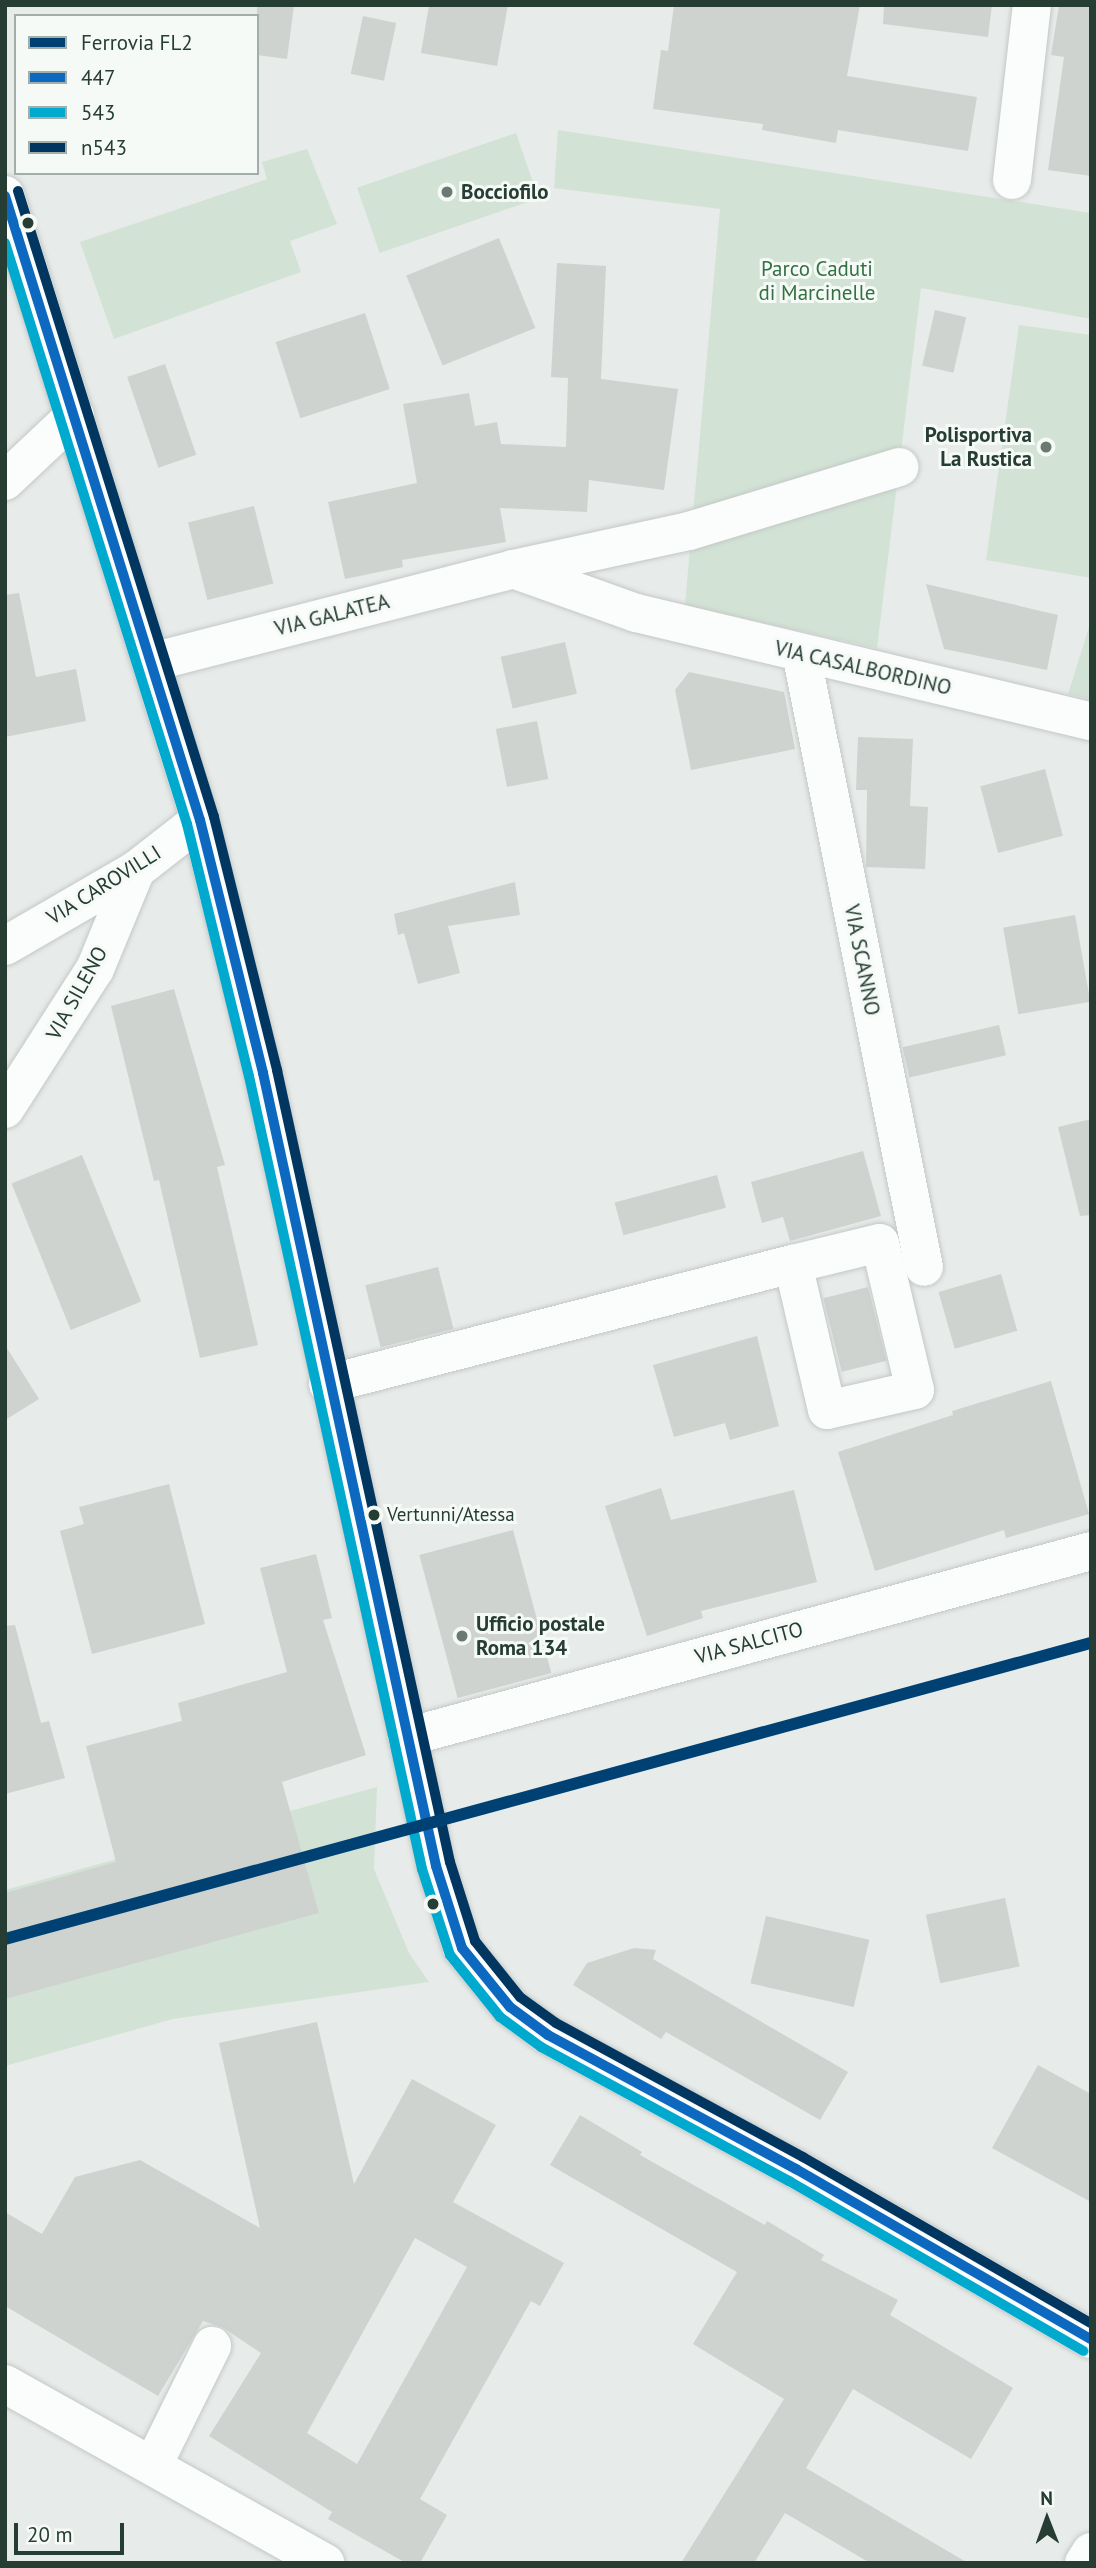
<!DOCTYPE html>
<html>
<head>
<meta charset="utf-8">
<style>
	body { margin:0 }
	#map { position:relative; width:1096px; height:2568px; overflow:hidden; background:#e7ebe9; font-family:"PT Sans",sans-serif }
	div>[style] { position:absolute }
	.green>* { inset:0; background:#d2e3d5; transform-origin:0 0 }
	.building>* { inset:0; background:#ced3d0; transform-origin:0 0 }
	.roads { filter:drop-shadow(0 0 2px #c4c8c6) drop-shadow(0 0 2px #c4c8c6) }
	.minor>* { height:38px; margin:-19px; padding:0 19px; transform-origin:19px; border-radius:19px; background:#fbfcfc }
	.bus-1>* { height:10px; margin:-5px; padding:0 5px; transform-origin:5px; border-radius:5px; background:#0c69bf }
	.bus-2>* { height:10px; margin:-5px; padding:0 5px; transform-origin:5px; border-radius:5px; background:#00a9ce }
	.bus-3>* { height:10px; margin:-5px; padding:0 5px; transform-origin:5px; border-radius:5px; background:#00365f }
	.rail-1>* { height:12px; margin:-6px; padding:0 6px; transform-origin:6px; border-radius:6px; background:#004174 }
	.dots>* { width:19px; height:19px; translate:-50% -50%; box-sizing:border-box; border:4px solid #f6faf7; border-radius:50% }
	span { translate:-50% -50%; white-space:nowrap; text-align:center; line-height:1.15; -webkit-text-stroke:6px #f6faf7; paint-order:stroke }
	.bus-label { font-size:19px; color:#263d34 }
	.left { translate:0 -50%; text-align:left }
	.poi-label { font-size:21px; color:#263d34; font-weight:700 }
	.right { translate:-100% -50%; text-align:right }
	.park-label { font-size:21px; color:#347142 }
	.street-label { font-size:21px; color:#263d34 }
	.frame { position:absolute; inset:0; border:7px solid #263d34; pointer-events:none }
	.legend { position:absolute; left:14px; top:14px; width:245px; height:161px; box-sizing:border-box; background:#f6faf7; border:2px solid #a3aea9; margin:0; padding:9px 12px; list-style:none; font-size:21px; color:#263d34 }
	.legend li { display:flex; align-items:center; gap:14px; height:35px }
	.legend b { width:35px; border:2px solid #a3aea9 }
	.north { position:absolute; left:1012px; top:2484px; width:70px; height:70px; -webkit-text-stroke:5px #f6faf7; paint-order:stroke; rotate:359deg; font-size:19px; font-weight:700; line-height:28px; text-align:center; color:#263d34 }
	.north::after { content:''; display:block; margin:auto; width:24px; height:32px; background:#263d34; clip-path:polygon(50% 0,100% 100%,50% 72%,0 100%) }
	.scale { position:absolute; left:14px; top:2523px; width:110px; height:32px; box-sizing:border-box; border:4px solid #263d34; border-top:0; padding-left:9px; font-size:21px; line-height:24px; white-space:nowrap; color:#263d34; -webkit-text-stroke:5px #f6faf7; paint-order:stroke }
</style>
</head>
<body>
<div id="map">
	<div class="green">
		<i style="clip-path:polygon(558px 130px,1091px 213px,1091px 319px,921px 288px,877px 648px,685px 605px,720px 209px,554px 188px)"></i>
		<i style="left:516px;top:133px;width:69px;height:168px;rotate:71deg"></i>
		<i style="clip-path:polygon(307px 149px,337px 224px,290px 241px,301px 272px,114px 339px,80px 242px,267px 179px,262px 162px)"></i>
		<i style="clip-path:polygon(1019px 325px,1091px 335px,1091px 578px,986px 560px)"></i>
		<i style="clip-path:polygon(1091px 621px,1091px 699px,1068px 694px)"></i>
		<i style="clip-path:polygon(377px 1787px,374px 1869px,409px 1953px,429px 1982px,173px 2019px,5px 2066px,5px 1890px)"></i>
	</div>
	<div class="building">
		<i style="clip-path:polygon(257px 5px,294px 5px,287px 59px,257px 55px)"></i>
		<i style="clip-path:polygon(429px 5px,508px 5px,497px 66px,421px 53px)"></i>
		<i style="clip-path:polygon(674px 5px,860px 5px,847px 76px,977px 97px,968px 151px,838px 130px,836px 143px,762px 130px,763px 124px,653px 109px,661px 50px,668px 51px)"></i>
		<i style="clip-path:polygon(884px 5px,992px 5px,988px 37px,883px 24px)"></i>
		<i style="clip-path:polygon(1059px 5px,1091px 5px,1091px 176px,1048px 170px,1064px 57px,1051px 55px)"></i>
		<i style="left:363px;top:16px;width:34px;height:59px;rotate:12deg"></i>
		<i style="left:499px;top:238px;width:97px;height:100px;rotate:68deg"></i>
		<i style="clip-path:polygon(557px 263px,606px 266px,601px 379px,678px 389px,664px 490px,589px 480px,587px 512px,500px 508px,506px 542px,402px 560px,403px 567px,345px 579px,328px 502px,417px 483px,403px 404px,469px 393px,475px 426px,497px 422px,501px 444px,566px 447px,568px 378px,551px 377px)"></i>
		<i style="left:935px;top:310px;width:32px;height:57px;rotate:13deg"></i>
		<i style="left:365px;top:313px;width:80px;height:94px;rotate:72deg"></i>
		<i style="left:165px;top:364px;width:96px;height:40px;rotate:71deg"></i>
		<i style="left:254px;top:506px;width:80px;height:68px;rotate:76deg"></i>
		<i style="clip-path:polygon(926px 584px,1058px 615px,1047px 670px,944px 649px)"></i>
		<i style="clip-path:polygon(19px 593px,36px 677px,76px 669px,86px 721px,5px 737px,5px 595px)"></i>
		<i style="left:565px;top:642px;width:53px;height:66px;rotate:77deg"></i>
		<i style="clip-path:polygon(689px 672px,784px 692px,795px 749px,691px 770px,675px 690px)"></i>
		<i style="left:537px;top:721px;width:59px;height:42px;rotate:79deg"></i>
		<i style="clip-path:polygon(858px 737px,913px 739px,910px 806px,928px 807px,925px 869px,866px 867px,867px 790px,856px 790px)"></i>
		<i style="left:1045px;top:769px;width:69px;height:67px;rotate:75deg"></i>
		<i style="clip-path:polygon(515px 882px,520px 915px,448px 926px,460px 973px,418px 984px,404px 933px,398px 935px,394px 914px)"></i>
		<i style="left:1075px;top:915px;width:88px;height:73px;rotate:80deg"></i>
		<i style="clip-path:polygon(174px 989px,225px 1165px,217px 1167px,258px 1345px,200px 1358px,159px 1180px,154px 1181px,111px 1006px)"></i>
		<i style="left:999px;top:1025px;width:31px;height:99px;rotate:77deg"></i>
		<i style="clip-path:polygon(1091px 1119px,1091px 1215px,1080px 1216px,1058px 1127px)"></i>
		<i style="clip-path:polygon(863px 1151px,881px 1216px,790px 1241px,783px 1217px,762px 1223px,751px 1182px)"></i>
		<i style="left:82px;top:1155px;width:158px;height:76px;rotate:68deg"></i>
		<i style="left:717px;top:1175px;width:34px;height:106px;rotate:75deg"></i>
		<i style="left:438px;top:1267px;width:64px;height:75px;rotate:76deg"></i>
		<i style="left:1001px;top:1274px;width:59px;height:65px;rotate:74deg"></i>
		<i style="left:868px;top:1287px;width:76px;height:46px;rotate:76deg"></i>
		<i style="clip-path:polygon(757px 1336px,779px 1426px,730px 1440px,725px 1423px,674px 1437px,653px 1365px)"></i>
		<i style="clip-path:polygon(5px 1345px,39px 1399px,5px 1420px)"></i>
		<i style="clip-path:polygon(1051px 1381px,1089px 1514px,1006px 1538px,1004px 1530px,875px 1571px,838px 1452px,953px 1415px,952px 1411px)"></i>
		<i style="clip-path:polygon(169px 1484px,205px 1624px,92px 1654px,60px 1531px,84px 1524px,79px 1507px)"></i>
		<i style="clip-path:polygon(661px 1488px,671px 1520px,794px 1490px,817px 1582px,701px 1611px,703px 1618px,647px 1636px,605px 1506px)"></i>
		<i style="left:513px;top:1530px;width:148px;height:97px;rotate:75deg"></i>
		<i style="clip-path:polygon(316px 1554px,332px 1618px,323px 1620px,366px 1755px,282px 1782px,319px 1913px,5px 1999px,5px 1893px,116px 1862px,86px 1746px,182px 1721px,178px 1703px,287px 1672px,260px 1568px)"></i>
		<i style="clip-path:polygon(15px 1625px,41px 1723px,49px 1721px,65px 1778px,5px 1794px,5px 1626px)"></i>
		<i style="left:1005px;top:1898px;width:70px;height:81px;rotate:78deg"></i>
		<i style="left:766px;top:1916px;width:106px;height:69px;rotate:13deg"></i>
		<i style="clip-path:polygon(634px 1948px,656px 1950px,653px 1959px,848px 2072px,820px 2120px,666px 2032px,661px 2039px,573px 1985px,587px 1963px)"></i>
		<i style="clip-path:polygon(evenodd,317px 2022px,354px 2184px,412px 2079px,496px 2125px,453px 2202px,564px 2263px,540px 2306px,531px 2301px,420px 2499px,447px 2515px,420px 2563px,406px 2563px,328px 2519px,332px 2512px,209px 2436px,261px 2353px,222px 2327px,203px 2321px,158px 2396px,5px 2306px,5px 2212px,42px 2234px,75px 2177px,140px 2160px,260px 2228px,219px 2043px,317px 2022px,415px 2238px,467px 2267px,357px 2464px,307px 2433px,415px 2238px)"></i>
		<i style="clip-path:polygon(1038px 2065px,1091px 2094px,1091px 2202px,992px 2148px)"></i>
		<i style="clip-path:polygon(580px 2115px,642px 2152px,640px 2155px,765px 2225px,767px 2221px,824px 2255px,821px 2260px,898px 2300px,890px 2315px,1013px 2388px,971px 2459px,853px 2389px,806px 2468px,968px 2563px,870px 2563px,785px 2513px,754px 2563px,681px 2563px,784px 2399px,693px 2344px,737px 2272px,550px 2165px)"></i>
	</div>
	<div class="roads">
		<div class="minor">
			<i style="left:1012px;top:180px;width:176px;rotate:-83.5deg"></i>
			<i style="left:5px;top:195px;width:655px;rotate:72.67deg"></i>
			<i style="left:200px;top:820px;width:261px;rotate:76deg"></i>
			<i style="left:263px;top:1073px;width:812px;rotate:77.69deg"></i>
			<i style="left:436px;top:1866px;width:86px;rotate:72.4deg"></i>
			<i style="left:462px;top:1948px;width:76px;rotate:50.9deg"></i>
			<i style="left:510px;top:2007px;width:47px;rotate:36.4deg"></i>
			<i style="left:548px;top:2035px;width:282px;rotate:28.4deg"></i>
			<i style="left:796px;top:2169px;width:340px;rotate:30deg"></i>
			<i style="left:5px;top:481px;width:96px;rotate:-43.3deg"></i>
			<i style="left:513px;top:569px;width:180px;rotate:-12.2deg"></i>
			<i style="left:689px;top:531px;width:220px;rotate:-16.9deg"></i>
			<i style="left:801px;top:653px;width:626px;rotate:78.67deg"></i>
			<i style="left:152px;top:662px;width:373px;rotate:-14.4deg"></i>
			<i style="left:513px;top:569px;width:131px;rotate:19.7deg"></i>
			<i style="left:636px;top:613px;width:468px;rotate:13.4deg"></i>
			<i style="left:5px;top:946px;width:151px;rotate:-30.1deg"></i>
			<i style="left:136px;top:870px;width:81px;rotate:-38deg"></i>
			<i style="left:5px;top:1109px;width:166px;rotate:-57.3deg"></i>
			<i style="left:95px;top:969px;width:107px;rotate:-67.5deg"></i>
			<i style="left:328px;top:1384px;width:480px;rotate:-14.5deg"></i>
			<i style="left:793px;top:1264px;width:89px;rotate:-13.6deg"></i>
			<i style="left:880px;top:1243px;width:151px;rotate:76.6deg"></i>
			<i style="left:915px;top:1390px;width:90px;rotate:167.2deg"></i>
			<i style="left:827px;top:1410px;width:150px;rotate:-103.1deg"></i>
			<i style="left:407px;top:1737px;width:709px;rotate:-15.21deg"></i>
			<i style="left:5px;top:2384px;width:367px;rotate:29.2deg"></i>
			<i style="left:153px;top:2465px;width:133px;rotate:-63.6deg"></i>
			<i style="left:1084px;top:2563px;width:13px;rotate:-58deg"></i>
		</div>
	</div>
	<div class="bus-1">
		<i style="left:5px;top:196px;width:654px;rotate:72.65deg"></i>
		<i style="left:200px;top:820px;width:261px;rotate:76deg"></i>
		<i style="left:263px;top:1073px;width:812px;rotate:77.69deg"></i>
		<i style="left:436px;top:1866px;width:86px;rotate:72.4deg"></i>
		<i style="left:462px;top:1948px;width:76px;rotate:50.9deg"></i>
		<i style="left:510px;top:2007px;width:47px;rotate:36.4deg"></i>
		<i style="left:548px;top:2035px;width:282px;rotate:28.4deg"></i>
		<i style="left:796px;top:2169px;width:340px;rotate:30deg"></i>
	</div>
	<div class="bus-2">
		<i style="left:5px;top:243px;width:609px;rotate:72.61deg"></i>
		<i style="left:187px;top:824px;width:260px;rotate:76.2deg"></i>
		<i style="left:249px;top:1076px;width:812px;rotate:77.69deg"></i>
		<i style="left:422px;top:1869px;width:90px;rotate:72deg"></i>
		<i style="left:450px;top:1955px;width:80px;rotate:51.1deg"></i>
		<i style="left:500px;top:2017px;width:51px;rotate:36.2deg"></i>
		<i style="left:541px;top:2047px;width:282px;rotate:28.4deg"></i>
		<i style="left:789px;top:2181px;width:340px;rotate:30deg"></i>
	</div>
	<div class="bus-3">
		<i style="left:18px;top:191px;width:656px;rotate:72.61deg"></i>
		<i style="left:214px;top:817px;width:261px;rotate:76deg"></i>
		<i style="left:277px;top:1070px;width:811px;rotate:77.68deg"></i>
		<i style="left:450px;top:1862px;width:83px;rotate:72.4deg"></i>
		<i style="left:475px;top:1941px;width:72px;rotate:51.2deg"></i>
		<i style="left:520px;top:1997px;width:44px;rotate:35.8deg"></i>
		<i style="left:556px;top:2023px;width:281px;rotate:28.5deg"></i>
		<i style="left:803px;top:2157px;width:332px;rotate:30deg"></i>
	</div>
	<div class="rail-1">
		<i style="left:5px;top:1939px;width:1126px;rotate:-15.25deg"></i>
	</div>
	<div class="dots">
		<i style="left:447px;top:192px;background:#6a7a73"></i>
		<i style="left:28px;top:223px;background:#263d34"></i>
		<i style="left:1046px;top:447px;background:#6a7a73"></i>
		<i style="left:374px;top:1515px;background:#263d34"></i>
		<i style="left:462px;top:1636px;background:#6a7a73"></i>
		<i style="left:433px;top:1904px;background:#263d34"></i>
	</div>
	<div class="bus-label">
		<span class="left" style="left:387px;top:1515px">Vertunni/Atessa</span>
	</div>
	<div class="poi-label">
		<span class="left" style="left:461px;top:192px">Bocciofilo</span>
		<span class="right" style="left:1032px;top:447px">Polisportiva<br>La Rustica</span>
		<span class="left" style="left:476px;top:1636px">Ufficio postale<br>Roma 134</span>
	</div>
	<div class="park-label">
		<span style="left:817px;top:281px">Parco Caduti<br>di Marcinelle</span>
	</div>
	<div class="street-label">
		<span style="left:332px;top:615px;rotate:-14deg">VIA GALATEA</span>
		<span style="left:863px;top:668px;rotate:13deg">VIA CASALBORDINO</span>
		<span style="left:104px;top:885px;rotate:-32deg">VIA CAROVILLI</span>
		<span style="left:862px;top:960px;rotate:79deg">VIA SCANNO</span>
		<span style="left:77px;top:993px;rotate:-61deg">VIA SILENO</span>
		<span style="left:749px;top:1643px;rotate:-15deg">VIA SALCITO</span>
	</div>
	<div class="frame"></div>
	<ul class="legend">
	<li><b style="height:9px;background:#004174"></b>Ferrovia FL2</li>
	<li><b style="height:9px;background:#0c69bf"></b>447</li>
	<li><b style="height:9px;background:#00a9ce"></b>543</li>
	<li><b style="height:9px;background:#00365f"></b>n543</li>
	</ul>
	<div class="north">N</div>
	<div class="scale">20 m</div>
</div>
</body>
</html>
